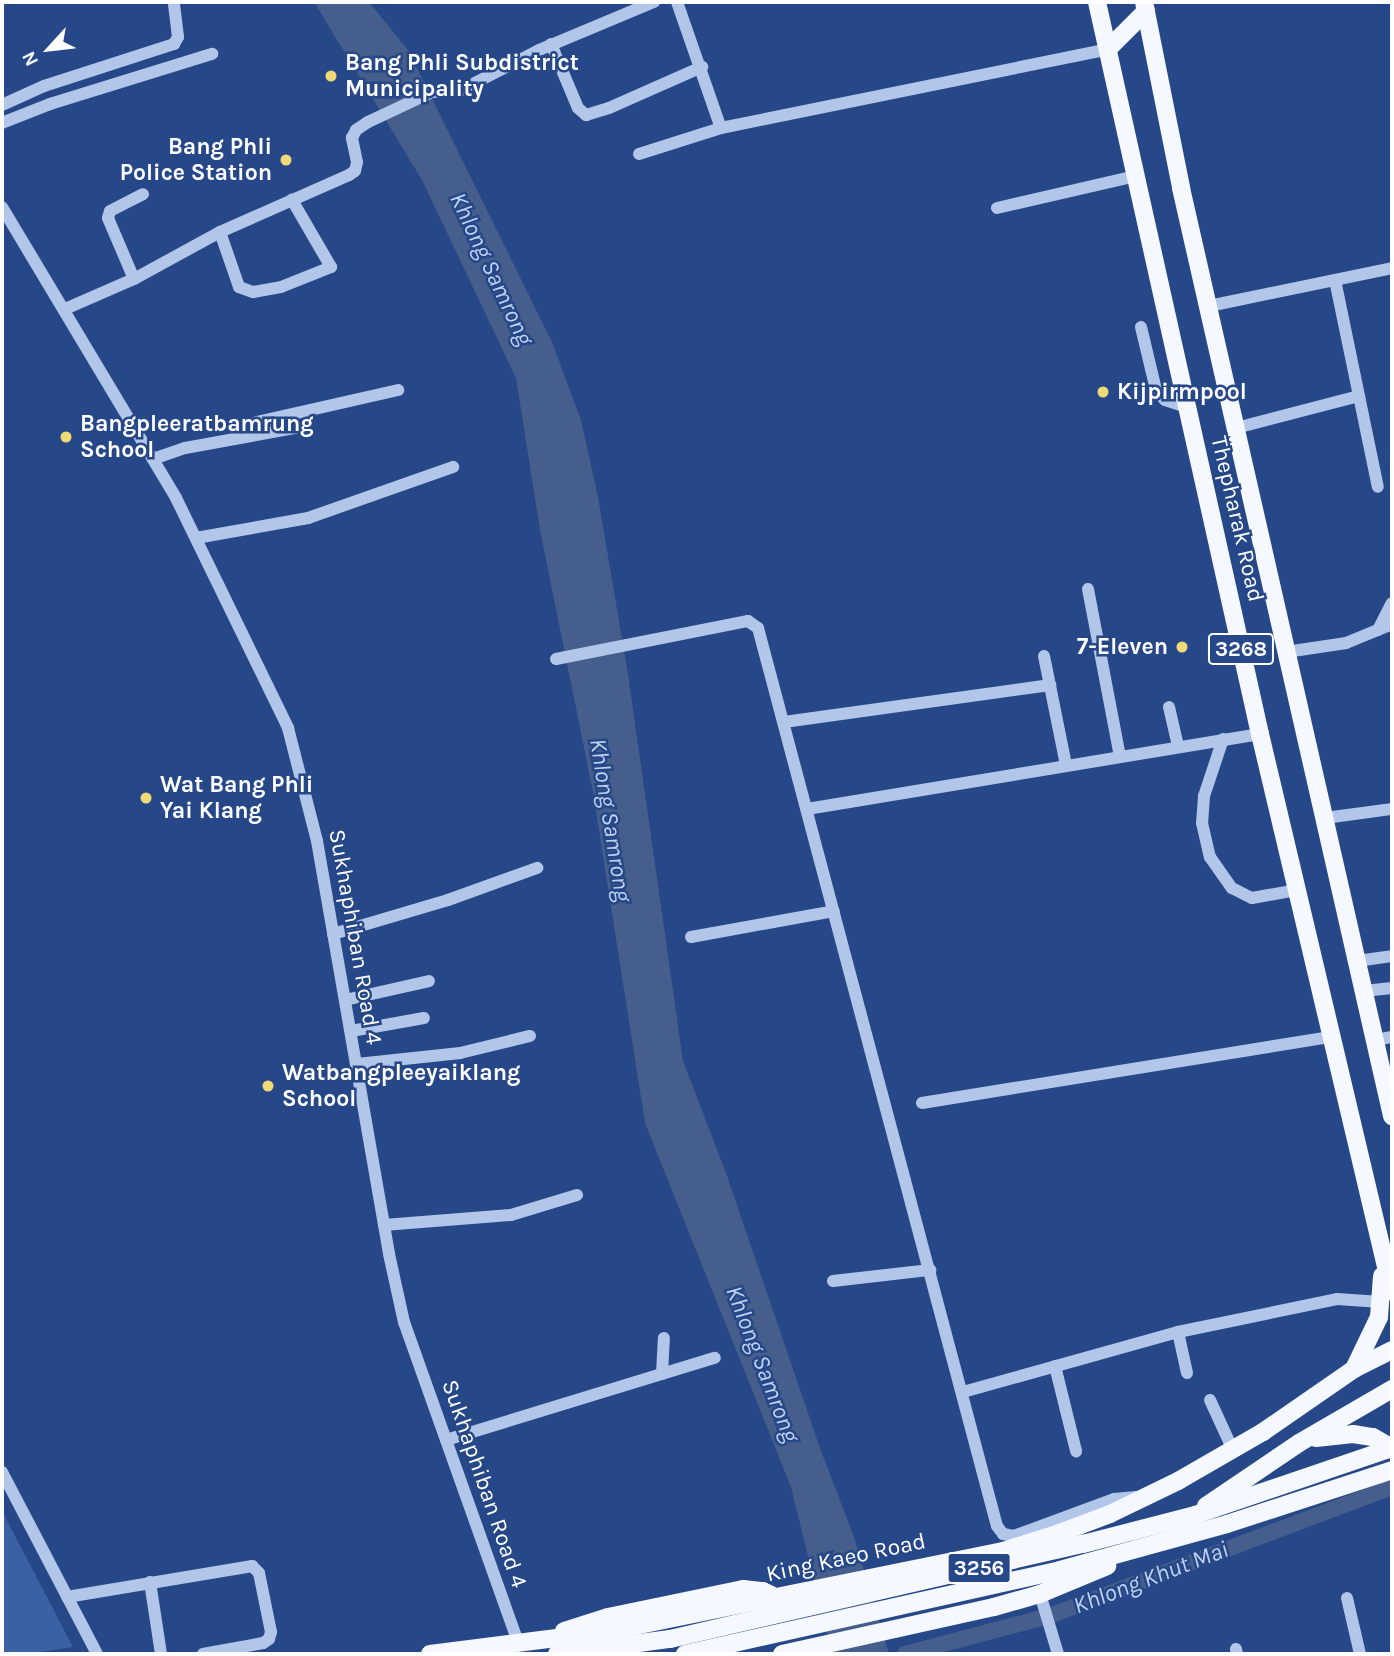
<!DOCTYPE html>
<html>
<head>
<meta charset="utf-8">
<style>
	body { margin:0 }
	#map { position:relative; width:1394px; height:1656px; overflow:hidden; background:#264888; font-family:Karla,sans-serif }
	div>[style] { position:absolute }
	.green>* { inset:0; background:#3b61a5 }
	.water>* { inset:0; background:#455e8b }
	.canal>* { height:16px; margin:-8px; padding:0 8px; transform-origin:8px; border-radius:8px; background:#455e8b }
	.minor>* { height:12px; margin:-6px; padding:0 6px; transform-origin:6px; border-radius:6px; background:#b2c6e9 }
	.major>* { height:18px; margin:-9px; padding:0 9px; transform-origin:9px; border-radius:9px; background:#f5f8fe }
	.dots>* { width:19px; height:19px; translate:-50% -50%; box-sizing:border-box; border:4px solid #264888; border-radius:50% }
	span { translate:-50% -50%; white-space:nowrap; text-align:center; line-height:1.15; -webkit-text-stroke:5px #264888; paint-order:stroke }
	.shield-label span { padding:2px 5px; background:#264888; border:2px solid; border-radius:5px; -webkit-text-stroke-width:0 }
	.shield-label { font-size:21px; color:#fff; font-weight:700 }
	.poi-label { font-size:23px; color:#fff; font-weight:700 }
	.left { translate:0 -50%; text-align:left }
	.right { translate:-100% -50%; text-align:right }
	.street-label { font-size:23px; color:#fff }
	.water-label { font-size:24px; color:#bed1f0; font-style:italic }
	.frame { position:absolute; inset:0; border:4px solid #fff; pointer-events:none }
	.north { position:absolute; left:14px; top:14px; width:70px; height:70px; -webkit-text-stroke:5px #264888; paint-order:stroke; rotate:243deg; font-size:19px; font-weight:700; line-height:28px; text-align:center; color:#fff }
	.north::after { content:''; display:block; margin:auto; width:24px; height:32px; background:#fff; clip-path:polygon(50% 0,100% 100%,50% 72%,0 100%) }
</style>
</head>
<body>
<div id="map">
	<div class="green">
		<i style="clip-path:polygon(2px 1511px,73px 1647px,28px 1654px,2px 1654px)"></i>
	</div>
	<div class="water">
		<i style="clip-path:polygon(314px 2px,369px 2px,408px 50px,552px 342px,581px 420px,598px 497px,628px 674px,683px 1061px,726px 1173px,821px 1451px,853px 1534px,889px 1654px,832px 1654px,791px 1487px,645px 1123px,593px 792px,540px 530px,516px 378px,422px 180px)"></i>
	</div>
	<div class="canal">
		<i style="left:905px;top:1654px;width:149px;rotate:-14.8deg"></i>
		<i style="left:1049px;top:1616px;width:366px;rotate:-20.6deg"></i>
	</div>
	<div class="minor">
		<i style="left:677px;top:2px;width:133px;rotate:70.8deg"></i>
		<i style="left:551px;top:44px;width:69px;rotate:67.1deg"></i>
		<i style="left:578px;top:108px;width:11px;rotate:41deg"></i>
		<i style="left:586px;top:115px;width:24px;rotate:-17deg"></i>
		<i style="left:609px;top:108px;width:102px;rotate:-23.8deg"></i>
		<i style="left:2px;top:105px;width:46px;rotate:-24.3deg"></i>
		<i style="left:44px;top:86px;width:137px;rotate:-17.9deg"></i>
		<i style="left:174px;top:44px;width:8px;rotate:-60deg"></i>
		<i style="left:178px;top:37px;width:35px;rotate:-97deg"></i>
		<i style="left:2px;top:123px;width:52px;rotate:-21.6deg"></i>
		<i style="left:50px;top:104px;width:170px;rotate:-17.2deg"></i>
		<i style="left:639px;top:154px;width:86px;rotate:-17.6deg"></i>
		<i style="left:721px;top:128px;width:395px;rotate:-11.5deg"></i>
		<i style="left:2px;top:207px;width:339px;rotate:59.1deg"></i>
		<i style="left:176px;top:498px;width:256px;rotate:64deg"></i>
		<i style="left:288px;top:728px;width:117px;rotate:75.6deg"></i>
		<i style="left:317px;top:841px;width:419px;rotate:80.1deg"></i>
		<i style="left:389px;top:1254px;width:70px;rotate:77.6deg"></i>
		<i style="left:404px;top:1322px;width:341px;rotate:70.4deg"></i>
		<i style="left:997px;top:208px;width:143px;rotate:-13deg"></i>
		<i style="left:220px;top:232px;width:58px;rotate:70.9deg"></i>
		<i style="left:239px;top:287px;width:15px;rotate:20deg"></i>
		<i style="left:253px;top:292px;width:28px;rotate:-10deg"></i>
		<i style="left:281px;top:287px;width:54px;rotate:-21.8deg"></i>
		<i style="left:331px;top:267px;width:78px;rotate:-120.2deg"></i>
		<i style="left:134px;top:279px;width:66px;rotate:-113.1deg"></i>
		<i style="left:108px;top:218px;width:7px;rotate:-74deg"></i>
		<i style="left:110px;top:211px;width:37px;rotate:-27deg"></i>
		<i style="left:1335px;top:280px;width:211px;rotate:78.3deg"></i>
		<i style="left:1209px;top:306px;width:187px;rotate:-11.7deg"></i>
		<i style="left:65px;top:309px;width:75px;rotate:-23.5deg"></i>
		<i style="left:134px;top:279px;width:98px;rotate:-28.7deg"></i>
		<i style="left:220px;top:232px;width:141px;rotate:-23.8deg"></i>
		<i style="left:349px;top:175px;width:7px;rotate:-34deg"></i>
		<i style="left:355px;top:171px;width:9px;rotate:-77deg"></i>
		<i style="left:357px;top:162px;width:25px;rotate:-102deg"></i>
		<i style="left:352px;top:138px;width:9px;rotate:-63deg"></i>
		<i style="left:356px;top:130px;width:14px;rotate:-34deg"></i>
		<i style="left:368px;top:122px;width:71px;rotate:-25.1deg"></i>
		<i style="left:432px;top:92px;width:27px;rotate:-2deg"></i>
		<i style="left:459px;top:91px;width:90px;rotate:-27.1deg"></i>
		<i style="left:539px;top:50px;width:125px;rotate:-22.7deg"></i>
		<i style="left:1141px;top:327px;width:65px;rotate:76.6deg"></i>
		<i style="left:1156px;top:390px;width:13px;rotate:48deg"></i>
		<i style="left:1165px;top:400px;width:22px;rotate:18deg"></i>
		<i style="left:1236px;top:428px;width:127px;rotate:-14.6deg"></i>
		<i style="left:250px;top:436px;width:13px;rotate:-77deg"></i>
		<i style="left:253px;top:423px;width:149px;rotate:-12.8deg"></i>
		<i style="left:153px;top:459px;width:34px;rotate:-19deg"></i>
		<i style="left:185px;top:448px;width:118px;rotate:-10.3deg"></i>
		<i style="left:196px;top:538px;width:114px;rotate:-10.1deg"></i>
		<i style="left:308px;top:518px;width:154px;rotate:-19.4deg"></i>
		<i style="left:1088px;top:589px;width:170px;rotate:79.2deg"></i>
		<i style="left:1378px;top:630px;width:30px;rotate:-63deg"></i>
		<i style="left:1286px;top:652px;width:61px;rotate:-8.5deg"></i>
		<i style="left:1346px;top:643px;width:50px;rotate:-22.4deg"></i>
		<i style="left:1044px;top:656px;width:111px;rotate:78.6deg"></i>
		<i style="left:556px;top:659px;width:196px;rotate:-11.2deg"></i>
		<i style="left:748px;top:621px;width:12px;rotate:35deg"></i>
		<i style="left:758px;top:628px;width:929px;rotate:75.1deg"></i>
		<i style="left:997px;top:1526px;width:10px;rotate:53deg"></i>
		<i style="left:1003px;top:1534px;width:11px;rotate:10deg"></i>
		<i style="left:1014px;top:1536px;width:107px;rotate:-20.3deg"></i>
		<i style="left:1114px;top:1499px;width:25px;rotate:-5deg"></i>
		<i style="left:1169px;top:707px;width:40px;rotate:77deg"></i>
		<i style="left:784px;top:722px;width:269px;rotate:-7.9deg"></i>
		<i style="left:1223px;top:739px;width:60px;rotate:108.4deg"></i>
		<i style="left:1204px;top:796px;width:27px;rotate:94deg"></i>
		<i style="left:1202px;top:823px;width:35px;rotate:77deg"></i>
		<i style="left:1210px;top:857px;width:38px;rotate:55deg"></i>
		<i style="left:1232px;top:888px;width:22px;rotate:27deg"></i>
		<i style="left:1252px;top:898px;width:46px;rotate:-10.1deg"></i>
		<i style="left:807px;top:809px;width:459px;rotate:-9.4deg"></i>
		<i style="left:1325px;top:818px;width:68px;rotate:-7.7deg"></i>
		<i style="left:333px;top:934px;width:120px;rotate:-16.5deg"></i>
		<i style="left:448px;top:900px;width:95px;rotate:-19.8deg"></i>
		<i style="left:691px;top:937px;width:145px;rotate:-10.3deg"></i>
		<i style="left:1357px;top:961px;width:35px;rotate:-8deg"></i>
		<i style="left:1364px;top:991px;width:28px;rotate:-6deg"></i>
		<i style="left:345px;top:1000px;width:86px;rotate:-12.7deg"></i>
		<i style="left:351px;top:1031px;width:74px;rotate:-10.1deg"></i>
		<i style="left:1376px;top:1040px;width:16px;rotate:-11deg"></i>
		<i style="left:357px;top:1064px;width:104px;rotate:-6.1deg"></i>
		<i style="left:460px;top:1053px;width:72px;rotate:-13.7deg"></i>
		<i style="left:922px;top:1103px;width:414px;rotate:-9.2deg"></i>
		<i style="left:384px;top:1225px;width:127px;rotate:-4.5deg"></i>
		<i style="left:511px;top:1215px;width:69px;rotate:-16.9deg"></i>
		<i style="left:833px;top:1281px;width:98px;rotate:-6.5deg"></i>
		<i style="left:1178px;top:1332px;width:42px;rotate:77.6deg"></i>
		<i style="left:1055px;top:1366px;width:88px;rotate:76.1deg"></i>
		<i style="left:662px;top:1374px;width:36px;rotate:-87deg"></i>
		<i style="left:963px;top:1392px;width:223px;rotate:-15.6deg"></i>
		<i style="left:1178px;top:1332px;width:162px;rotate:-11.7deg"></i>
		<i style="left:1337px;top:1299px;width:44px;rotate:3.9deg"></i>
		<i style="left:1210px;top:1400px;width:55px;rotate:65.3deg"></i>
		<i style="left:446px;top:1440px;width:281px;rotate:-17deg"></i>
		<i style="left:2px;top:1472px;width:205px;rotate:62.4deg"></i>
		<i style="left:150px;top:1582px;width:73px;rotate:81.3deg"></i>
		<i style="left:1040px;top:1594px;width:63px;rotate:73.3deg"></i>
		<i style="left:67px;top:1597px;width:188px;rotate:-9.5deg"></i>
		<i style="left:252px;top:1566px;width:10px;rotate:45deg"></i>
		<i style="left:259px;top:1573px;width:60px;rotate:78.5deg"></i>
		<i style="left:271px;top:1632px;width:7px;rotate:106deg"></i>
		<i style="left:269px;top:1639px;width:7px;rotate:146deg"></i>
		<i style="left:263px;top:1643px;width:61px;rotate:169.6deg"></i>
		<i style="left:1347px;top:1598px;width:57px;rotate:76.9deg"></i>
		<i style="left:1236px;top:1649px;width:5px;rotate:79deg"></i>
	</div>
	<div class="major">
		<i style="left:1097px;top:2px;width:750px;rotate:77.45deg"></i>
		<i style="left:1260px;top:734px;width:573px;rotate:76.69deg"></i>
		<i style="left:1144px;top:2px;width:190px;rotate:78.7deg"></i>
		<i style="left:1181px;top:188px;width:952px;rotate:77.19deg"></i>
		<i style="left:1108px;top:49px;width:54px;rotate:-45deg"></i>
		<i style="left:1354px;top:1369px;width:58px;rotate:-64.3deg"></i>
		<i style="left:1379px;top:1317px;width:41px;rotate:-85.8deg"></i>
		<i style="left:1316px;top:1438px;width:37px;rotate:-6deg"></i>
		<i style="left:1353px;top:1434px;width:20px;rotate:9deg"></i>
		<i style="left:1373px;top:1437px;width:22px;rotate:30deg"></i>
		<i style="left:1206px;top:1506px;width:112px;rotate:-34.1deg"></i>
		<i style="left:1299px;top:1443px;width:108px;rotate:-30.1deg"></i>
		<i style="left:564px;top:1631px;width:46px;rotate:-17.7deg"></i>
		<i style="left:608px;top:1617px;width:138px;rotate:-11.7deg"></i>
		<i style="left:743px;top:1589px;width:20px;rotate:6deg"></i>
		<i style="left:763px;top:1591px;width:9px;rotate:27deg"></i>
		<i style="left:771px;top:1595px;width:7px;rotate:74deg"></i>
		<i style="left:430px;top:1654px;width:176px;rotate:-7.2deg"></i>
		<i style="left:605px;top:1632px;width:406px;rotate:-11.5deg"></i>
		<i style="left:1003px;top:1551px;width:57px;rotate:-17.5deg"></i>
		<i style="left:1057px;top:1534px;width:57px;rotate:-20.7deg"></i>
		<i style="left:1110px;top:1514px;width:76px;rotate:-25.9deg"></i>
		<i style="left:1178px;top:1481px;width:98px;rotate:-30deg"></i>
		<i style="left:1263px;top:1432px;width:111px;rotate:-34.7deg"></i>
		<i style="left:1354px;top:1369px;width:42px;rotate:-26.6deg"></i>
		<i style="left:557px;top:1654px;width:114px;rotate:-7.6deg"></i>
		<i style="left:670px;top:1639px;width:424px;rotate:-13deg"></i>
		<i style="left:1083px;top:1544px;width:116px;rotate:-14.5deg"></i>
		<i style="left:1195px;top:1515px;width:208px;rotate:-18.8deg"></i>
		<i style="left:685px;top:1654px;width:384px;rotate:-12.6deg"></i>
		<i style="left:1060px;top:1570px;width:173px;rotate:-15.4deg"></i>
		<i style="left:1227px;top:1524px;width:174px;rotate:-18.1deg"></i>
		<i style="left:782px;top:1654px;width:217px;rotate:-12.5deg"></i>
		<i style="left:994px;top:1607px;width:48px;rotate:-15.8deg"></i>
		<i style="left:1040px;top:1594px;width:73px;rotate:-22.7deg"></i>
	</div>
	<div class="dots">
		<i style="left:331px;top:76px;background:#f2d977"></i>
		<i style="left:286px;top:160px;background:#f2d977"></i>
		<i style="left:1103px;top:392px;background:#f2d977"></i>
		<i style="left:66px;top:437px;background:#f2d977"></i>
		<i style="left:1182px;top:647px;background:#f2d977"></i>
		<i style="left:146px;top:798px;background:#f2d977"></i>
		<i style="left:268px;top:1086px;background:#f2d977"></i>
	</div>
	<div class="shield-label">
		<span style="left:1241px;top:649px">3268</span>
		<span style="left:979px;top:1568px">3256</span>
	</div>
	<div class="poi-label">
		<span class="left" style="left:345px;top:76px">Bang Phli Subdistrict<br>Municipality</span>
		<span class="right" style="left:272px;top:160px">Bang Phli<br>Police Station</span>
		<span class="left" style="left:1117px;top:392px">Kijpirmpool</span>
		<span class="left" style="left:80px;top:437px">Bangpleeratbamrung<br>School</span>
		<span class="right" style="left:1168px;top:647px">7-Eleven</span>
		<span class="left" style="left:160px;top:798px">Wat Bang Phli<br>Yai Klang</span>
		<span class="left" style="left:282px;top:1086px">Watbangpleeyaiklang<br>School</span>
	</div>
	<div class="street-label">
		<span style="left:1237px;top:519px;rotate:77deg">Thepharak Road</span>
		<span style="left:355px;top:937px;rotate:80deg">Sukhaphiban Road 4</span>
		<span style="left:484px;top:1484px;rotate:71deg">Sukhaphiban Road 4</span>
		<span style="left:846px;top:1558px;rotate:-12deg">King Kaeo Road</span>
	</div>
	<div class="water-label">
		<span style="left:491px;top:269px;rotate:65deg">Khlong Samrong</span>
		<span style="left:610px;top:820px;rotate:81deg">Khlong Samrong</span>
		<span style="left:762px;top:1364px;rotate:69deg">Khlong Samrong</span>
		<span style="left:1151px;top:1578px;rotate:-21deg">Khlong Khut Mai</span>
	</div>
	<div class="frame"></div>
	<div class="north">N</div>
</div>
</body>
</html>
